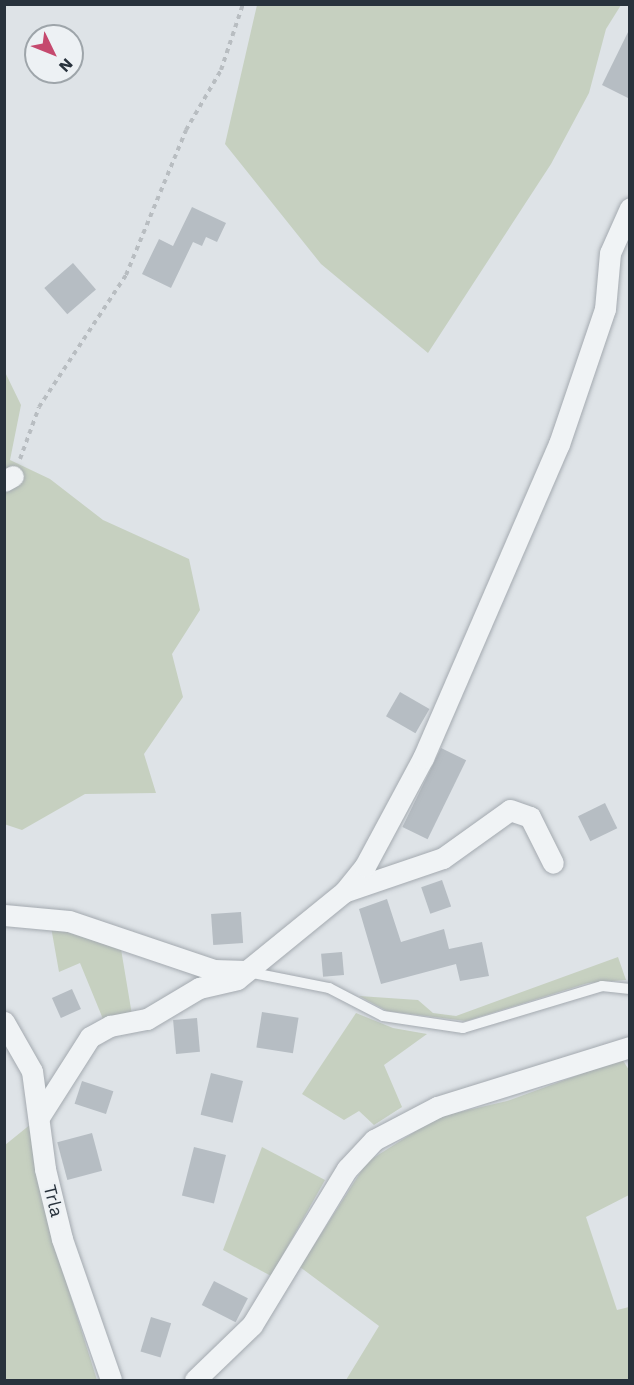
<!DOCTYPE html>
<html>
<head>
<meta charset="utf-8">
<style>
	body { margin:0 }
	#map { position:relative; width:634px; height:1385px; overflow:hidden; background:#dee3e7; font-family:"Work Sans",sans-serif }
	div>[style] { position:absolute }
	.green>* { inset:0; background:#c6d0c0 }
	.building>* { inset:0; background:#b6bdc3; transform-origin:0 0 }
	.path>* { height:4px; margin-top:-2px; transform-origin:0; background:repeating-linear-gradient(90deg,#b8bdc1 0 4.5px,transparent 0 9px) }
	.roads { filter:drop-shadow(0 0 2px #a4aab0) drop-shadow(0 0 2px #a4aab0) }
	.service>* { height:10px; margin:-5px; padding:0 5px; transform-origin:5px; border-radius:5px; background:#f0f3f5 }
	.minor>* { height:21px; margin:-10.5px; padding:0 10.5px; transform-origin:10.5px; border-radius:10.5px; background:#f0f3f5 }
	span { translate:-50% -50%; white-space:nowrap; text-align:center; line-height:1.15; -webkit-text-stroke:4.5px #edf1f4; paint-order:stroke }
	.street-label { font-size:18px; color:#28323c }
	.frame { position:absolute; inset:0; border:6px solid #28323c; pointer-events:none }
	.north { position:absolute; left:24px; top:24px; width:60px; height:60px; box-sizing:border-box; background:#edf1f4; border:2px solid #9ea5aa; border-radius:50%; rotate:133deg; font-size:16px; font-weight:700; line-height:24px; text-align:center; color:#28323c }
	.north::after { content:''; display:block; margin:auto; width:21px; height:27px; background:#c5496e; clip-path:polygon(50% 0,100% 100%,50% 72%,0 100%) }
</style>
</head>
<body>
<div id="map">
	<div class="green">
		<i style="clip-path:polygon(257px 5px,621px 5px,606px 29px,589px 93px,551px 164px,428px 353px,321px 264px,225px 144px)"></i>
		<i style="clip-path:polygon(4px 370px,21px 405px,10px 460px,50px 479px,103px 520px,189px 559px,200px 610px,172px 654px,183px 697px,144px 754px,156px 793px,85px 794px,22px 830px,4px 824px)"></i>
		<i style="clip-path:polygon(51px 927px,121px 949px,132px 1015px,103px 1019px,80px 963px,59px 972px)"></i>
		<i style="clip-path:polygon(618px 957px,626px 980px,588px 983px,466px 1021px,387px 1011px,359px 996px,418px 1000px,433px 1013px,456px 1016px)"></i>
		<i style="clip-path:polygon(356px 1013px,393px 1028px,427px 1034px,384px 1065px,402px 1107px,374px 1125px,359px 1111px,344px 1120px,302px 1094px)"></i>
		<i style="clip-path:polygon(622px 1059px,629px 1070px,629px 1195px,586px 1217px,617px 1310px,629px 1307px,629px 1380px,346px 1380px,379px 1326px,300px 1267px,367px 1162px,438px 1117px,507px 1101px)"></i>
		<i style="clip-path:polygon(31px 1124px,69px 1291px,97px 1380px,5px 1380px,5px 1145px)"></i>
		<i style="clip-path:polygon(262px 1147px,325px 1180px,271px 1276px,223px 1250px)"></i>
	</div>
	<div class="building">
		<i style="clip-path:polygon(630px 28px,630px 99px,602px 85px)"></i>
		<i style="clip-path:polygon(192px 207px,226px 223px,217px 242px,206px 237px,202px 246px,193px 242px,171px 288px,142px 274px,159px 239px,173px 246px)"></i>
		<i style="left:73px;top:263px;width:35px;height:38px;rotate:49deg"></i>
		<i style="left:400px;top:692px;width:34px;height:28px;rotate:30deg"></i>
		<i style="left:441px;top:748px;width:28px;height:88px;rotate:26deg"></i>
		<i style="left:605px;top:803px;width:28px;height:30px;rotate:64deg"></i>
		<i style="left:442px;top:880px;width:28px;height:22px;rotate:71deg"></i>
		<i style="clip-path:polygon(387px 899px,401px 942px,444px 929px,449px 949px,482px 942px,489px 976px,460px 981px,456px 964px,381px 984px,359px 909px)"></i>
		<i style="left:241px;top:912px;width:31px;height:30px;rotate:86deg"></i>
		<i style="left:342px;top:952px;width:23px;height:21px;rotate:85deg"></i>
		<i style="left:72px;top:989px;width:22px;height:22px;rotate:66deg"></i>
		<i style="left:262px;top:1012px;width:37px;height:36px;rotate:9deg"></i>
		<i style="left:197px;top:1018px;width:34px;height:24px;rotate:85deg"></i>
		<i style="left:211px;top:1073px;width:33px;height:43px;rotate:14deg"></i>
		<i style="left:82px;top:1081px;width:33px;height:24px;rotate:18deg"></i>
		<i style="left:92px;top:1133px;width:39px;height:36px;rotate:75deg"></i>
		<i style="left:194px;top:1147px;width:33px;height:50px;rotate:14deg"></i>
		<i style="left:214px;top:1281px;width:38px;height:27px;rotate:27deg"></i>
		<i style="left:151px;top:1317px;width:21px;height:36px;rotate:17deg"></i>
	</div>
	<div class="path">
		<i style="left:20px;top:459px;width:55px;rotate:-69.9deg"></i>
		<i style="left:39px;top:407px;width:158px;rotate:-56.6deg"></i>
		<i style="left:126px;top:275px;width:157px;rotate:-67.5deg"></i>
		<i style="left:186px;top:130px;width:69px;rotate:-59.7deg"></i>
		<i style="left:221px;top:70px;width:70px;rotate:-71.6deg"></i>
	</div>
	<div class="roads">
		<div class="service">
			<i style="left:248px;top:972px;width:83px;rotate:11.2deg"></i>
			<i style="left:329px;top:988px;width:61px;rotate:27.4deg"></i>
			<i style="left:383px;top:1016px;width:81px;rotate:8.5deg"></i>
			<i style="left:463px;top:1028px;width:145px;rotate:-16.8deg"></i>
			<i style="left:602px;top:986px;width:28px;rotate:6deg"></i>
		</div>
		<div class="minor">
			<i style="left:4px;top:481px;width:10px;rotate:-29deg"></i>
			<i style="left:346px;top:891px;width:102px;rotate:-18.8deg"></i>
			<i style="left:443px;top:858px;width:82px;rotate:-35.6deg"></i>
			<i style="left:510px;top:810px;width:21px;rotate:19deg"></i>
			<i style="left:530px;top:817px;width:51px;rotate:63.4deg"></i>
			<i style="left:4px;top:915px;width:65px;rotate:5.3deg"></i>
			<i style="left:69px;top:921px;width:153px;rotate:18.7deg"></i>
			<i style="left:214px;top:970px;width:32px;rotate:2deg"></i>
			<i style="left:4px;top:1022px;width:56px;rotate:60.3deg"></i>
			<i style="left:32px;top:1071px;width:99px;rotate:82.4deg"></i>
			<i style="left:45px;top:1169px;width:72px;rotate:76.3deg"></i>
			<i style="left:62px;top:1239px;width:149px;rotate:70.8deg"></i>
			<i style="left:39px;top:1117px;width:95px;rotate:-57.5deg"></i>
			<i style="left:90px;top:1037px;width:23px;rotate:-29deg"></i>
			<i style="left:110px;top:1026px;width:38px;rotate:-11deg"></i>
			<i style="left:147px;top:1019px;width:61px;rotate:-30.8deg"></i>
			<i style="left:199px;top:988px;width:39px;rotate:-13deg"></i>
			<i style="left:237px;top:979px;width:138px;rotate:-39.1deg"></i>
			<i style="left:344px;top:892px;width:33px;rotate:-51deg"></i>
			<i style="left:365px;top:866px;width:123px;rotate:-61.8deg"></i>
			<i style="left:423px;top:758px;width:342px;rotate:-66.6deg"></i>
			<i style="left:559px;top:444px;width:143px;rotate:-71.2deg"></i>
			<i style="left:605px;top:309px;width:56px;rotate:-84.9deg"></i>
			<i style="left:610px;top:253px;width:49px;rotate:-66deg"></i>
			<i style="left:195px;top:1380px;width:79px;rotate:-44deg"></i>
			<i style="left:252px;top:1325px;width:183px;rotate:-58.7deg"></i>
			<i style="left:347px;top:1169px;width:40px;rotate:-47deg"></i>
			<i style="left:374px;top:1140px;width:71px;rotate:-27.6deg"></i>
			<i style="left:437px;top:1107px;width:202px;rotate:-17.3deg"></i>
		</div>
	</div>
	<div class="street-label">
		<span style="left:53px;top:1201px;rotate:76deg">Trla</span>
	</div>
	<div class="frame"></div>
	<div class="north">N</div>
</div>
</body>
</html>
